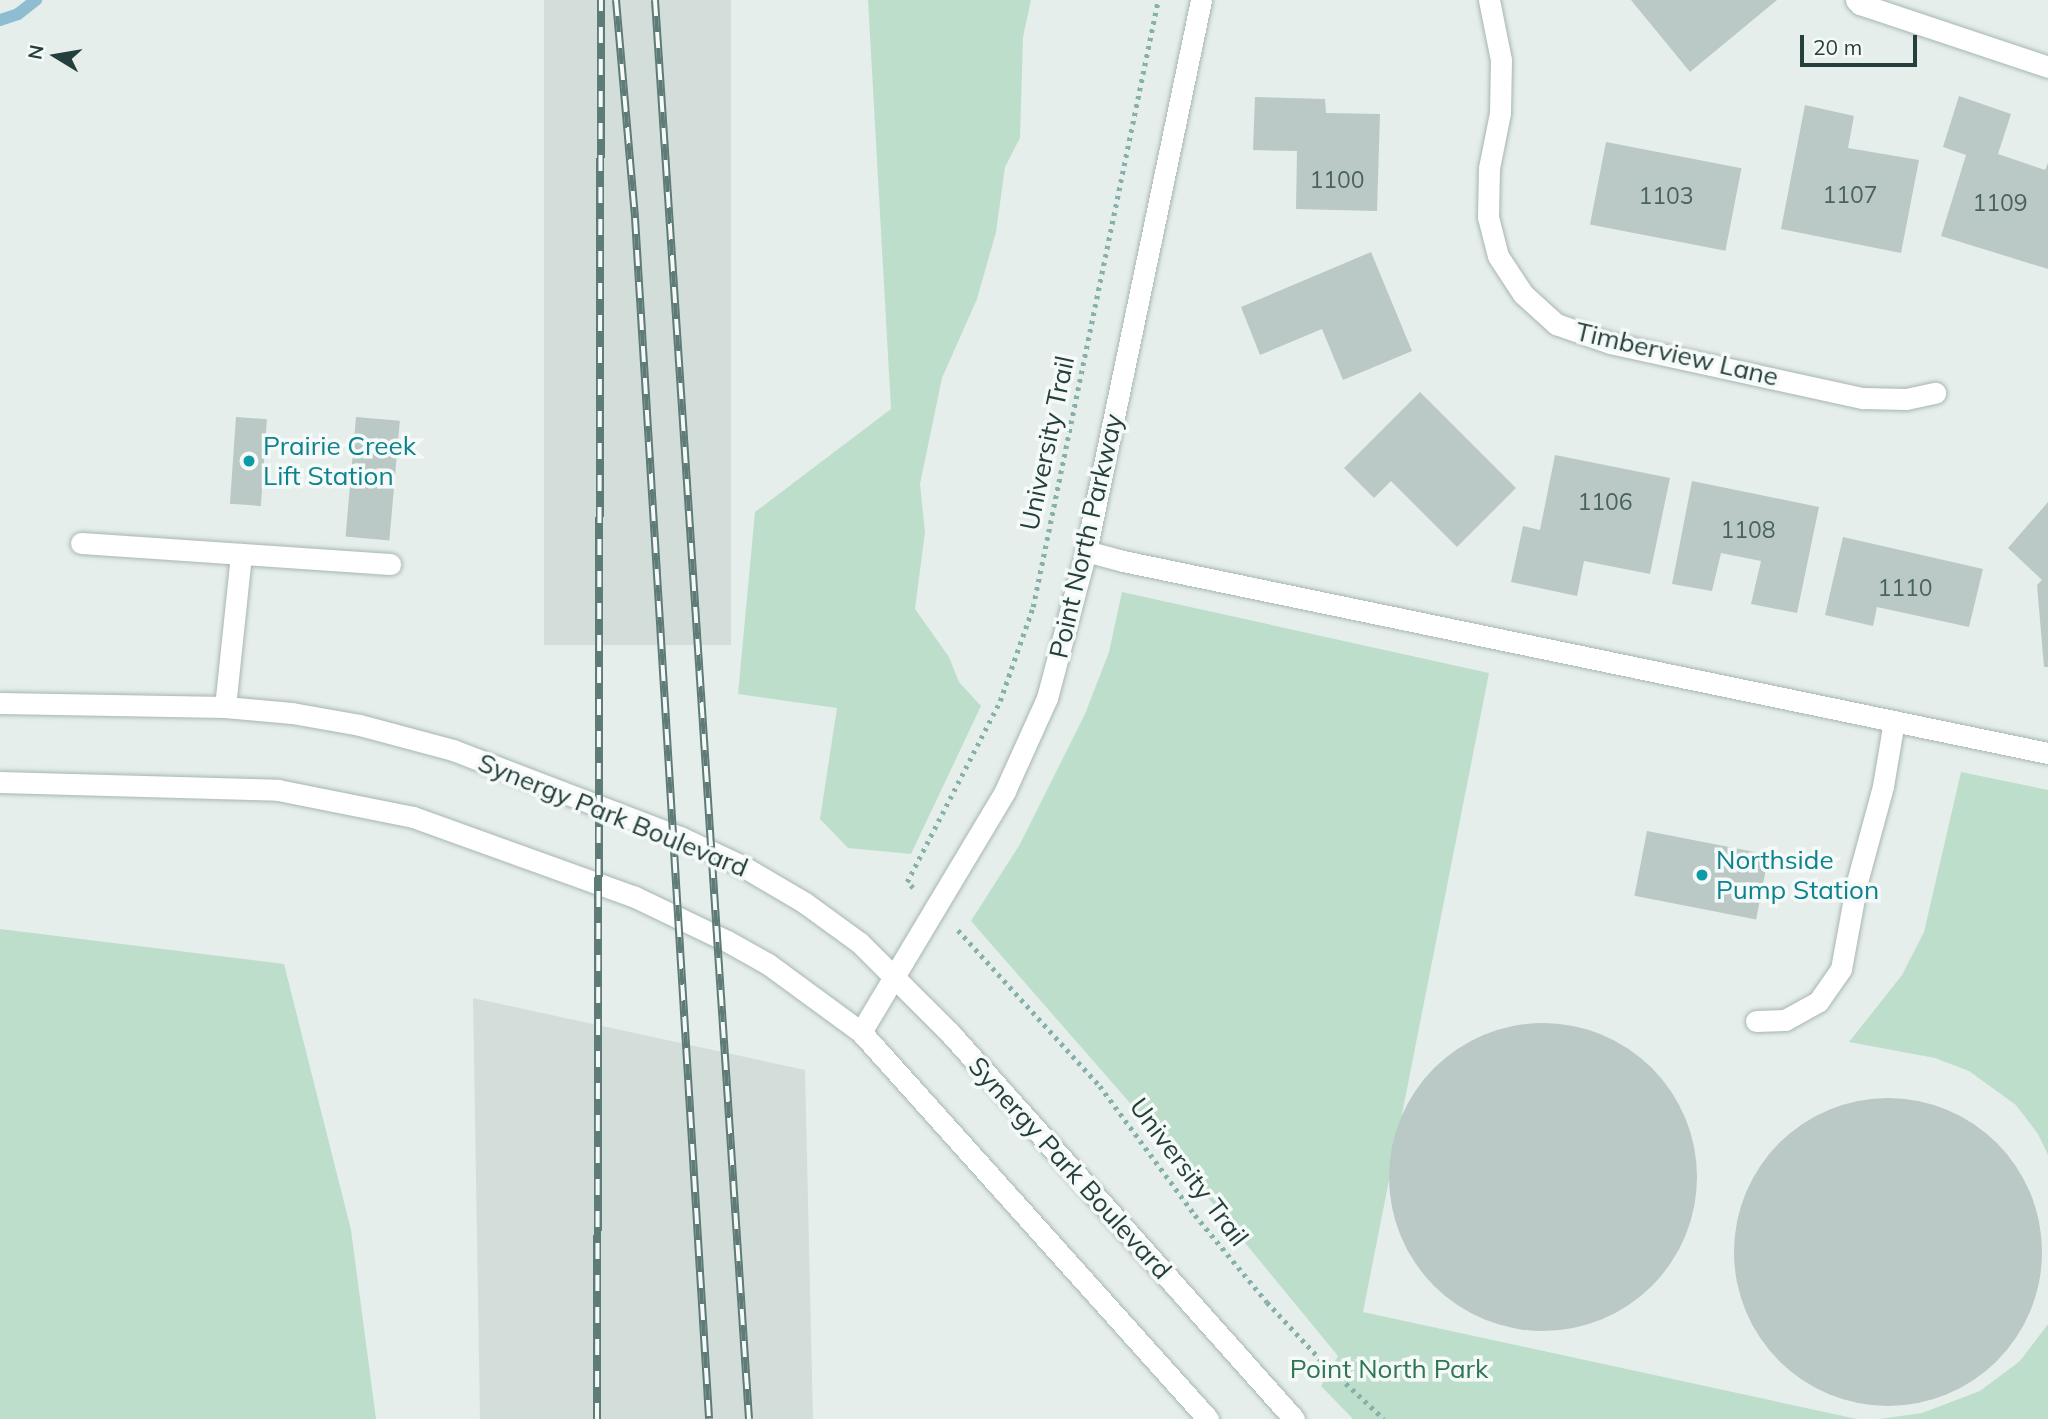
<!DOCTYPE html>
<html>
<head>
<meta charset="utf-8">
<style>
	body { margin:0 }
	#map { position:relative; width:2048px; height:1419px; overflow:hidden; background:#e5eeeb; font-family:Mulish,sans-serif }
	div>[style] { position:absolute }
	.built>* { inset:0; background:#d3deda; transform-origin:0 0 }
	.green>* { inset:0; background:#bedecc }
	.stream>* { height:12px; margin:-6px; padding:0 6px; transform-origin:6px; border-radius:6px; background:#8ebdd1 }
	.building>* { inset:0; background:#bac9c5; transform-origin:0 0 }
	.round { border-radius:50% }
	.path>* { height:4.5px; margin-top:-2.25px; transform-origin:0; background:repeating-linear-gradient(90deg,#86b1aa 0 3.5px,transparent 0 8.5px) }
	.roads { filter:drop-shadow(0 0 2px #a7b6b3) drop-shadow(0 0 2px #a7b6b3) }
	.lane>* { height:21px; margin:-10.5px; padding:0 10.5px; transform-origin:10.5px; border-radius:10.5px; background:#fff }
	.street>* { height:21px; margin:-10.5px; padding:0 10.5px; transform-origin:10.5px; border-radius:10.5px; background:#fff }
	.secondary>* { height:21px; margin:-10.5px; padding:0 10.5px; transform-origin:10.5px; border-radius:10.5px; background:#fff }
	.rail>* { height:8px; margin-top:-4px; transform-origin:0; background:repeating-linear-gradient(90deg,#f5faf8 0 16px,#5f7b77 0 32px); box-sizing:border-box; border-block:2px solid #5f7b77 }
	.dots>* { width:19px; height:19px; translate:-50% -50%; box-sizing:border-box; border:4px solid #f5faf8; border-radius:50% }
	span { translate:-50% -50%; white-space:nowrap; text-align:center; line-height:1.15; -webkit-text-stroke:7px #f5faf8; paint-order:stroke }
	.number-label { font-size:23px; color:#4a625e }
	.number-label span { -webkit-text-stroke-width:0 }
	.street-label { font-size:26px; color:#243f3c }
	.culture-label { font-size:26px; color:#0d838f }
	.left { translate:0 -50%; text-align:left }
	.park-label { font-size:26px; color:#2e7655 }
	.north { position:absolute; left:21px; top:21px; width:70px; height:70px; -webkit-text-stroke:5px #f5faf8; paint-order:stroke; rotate:281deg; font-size:19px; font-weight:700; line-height:28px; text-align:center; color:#243f3c }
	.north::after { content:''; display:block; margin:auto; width:24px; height:32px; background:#243f3c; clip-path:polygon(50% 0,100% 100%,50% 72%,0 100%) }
	.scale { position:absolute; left:1800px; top:35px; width:117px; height:32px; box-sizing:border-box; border:4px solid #243f3c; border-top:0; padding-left:9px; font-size:21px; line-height:24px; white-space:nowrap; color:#243f3c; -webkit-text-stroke:5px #f5faf8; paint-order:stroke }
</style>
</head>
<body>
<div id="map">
	<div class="built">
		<i style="left:544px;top:0;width:187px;height:645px"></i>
		<i style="clip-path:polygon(473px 998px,805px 1070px,813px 1419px,480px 1419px)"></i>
	</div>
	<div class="green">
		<i style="clip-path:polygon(868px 0,1031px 0,1023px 37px,1020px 138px,1005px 167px,996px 232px,977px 299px,942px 378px,920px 484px,925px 532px,915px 609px,949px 657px,959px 682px,981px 706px,911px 854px,848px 848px,820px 819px,837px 708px,738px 694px,755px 512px,891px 409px)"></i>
		<i style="clip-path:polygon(1122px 592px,1489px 673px,1363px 1312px,1857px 1419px,1872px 1419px,1353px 1419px,1321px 1386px,1338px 1356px,1130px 1103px,971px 921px,1020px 844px,1085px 714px,1109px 652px)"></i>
		<i style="clip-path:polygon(1961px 772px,2048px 790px,2048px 1155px,2038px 1134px,2016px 1105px,1969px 1071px,1935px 1058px,1849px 1042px,1902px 975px,1924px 932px)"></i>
		<i style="clip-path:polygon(0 929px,284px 964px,351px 1230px,376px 1419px,0 1419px)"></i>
		<i style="clip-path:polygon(2048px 1324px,2048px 1419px,1879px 1419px,1922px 1413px,1980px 1391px,2020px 1361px)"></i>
	</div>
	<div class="stream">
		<i style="left:0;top:20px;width:19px;rotate:-18deg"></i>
		<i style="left:18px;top:14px;width:23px;rotate:-38deg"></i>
	</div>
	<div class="building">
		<i style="clip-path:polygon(1631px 0,1777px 0,1690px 72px)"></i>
		<i style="clip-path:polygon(1959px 96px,2011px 114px,1998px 154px,2045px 170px,2048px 163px,2048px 269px,1941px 236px,1966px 155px,1943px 147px)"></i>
		<i style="clip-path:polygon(1255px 97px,1325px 99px,1326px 113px,1380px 114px,1377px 211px,1296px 209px,1297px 151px,1253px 150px)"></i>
		<i style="clip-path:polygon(1805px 105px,1854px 116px,1848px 148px,1919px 160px,1901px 253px,1781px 229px)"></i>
		<i style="left:1606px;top:142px;width:138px;height:84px;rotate:11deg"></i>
		<i style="clip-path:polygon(1371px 252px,1412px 351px,1343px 380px,1322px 329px,1260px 355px,1241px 307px)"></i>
		<i style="clip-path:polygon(1420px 392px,1516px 488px,1457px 547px,1391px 481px,1374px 498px,1344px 468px)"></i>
		<i style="left:236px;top:417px;width:31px;height:87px;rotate:4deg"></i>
		<i style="left:356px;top:417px;width:44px;height:120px;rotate:5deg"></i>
		<i style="clip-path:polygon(1555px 455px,1670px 478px,1650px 574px,1584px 561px,1577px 596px,1511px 582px,1523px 526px,1540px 530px)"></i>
		<i style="clip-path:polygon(1692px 481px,1819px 507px,1797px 613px,1751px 604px,1761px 561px,1721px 553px,1712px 591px,1672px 584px)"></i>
		<i style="clip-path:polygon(2048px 502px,2048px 667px,2044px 667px,2037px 585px,2042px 580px,2008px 548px)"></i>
		<i style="clip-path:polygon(1843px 537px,1983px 569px,1969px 627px,1877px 607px,1873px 626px,1825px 615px)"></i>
		<i style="left:1647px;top:831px;width:124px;height:66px;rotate:11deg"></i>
		<i class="round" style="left:1389px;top:1023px;width:308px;height:308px"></i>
		<i class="round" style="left:1734px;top:1098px;width:308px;height:308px"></i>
	</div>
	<div class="path">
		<i style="left:913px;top:888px;width:8px;rotate:-135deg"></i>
		<i style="left:907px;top:882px;width:203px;rotate:-62.8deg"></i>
		<i style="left:1000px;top:701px;width:100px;rotate:-70.7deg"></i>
		<i style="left:1033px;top:607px;width:620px;rotate:-78.36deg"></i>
		<i style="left:958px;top:930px;width:211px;rotate:47.7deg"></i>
		<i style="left:1100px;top:1086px;width:160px;rotate:53.6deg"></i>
		<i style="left:1195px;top:1215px;width:113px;rotate:50.4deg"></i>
		<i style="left:1267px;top:1302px;width:79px;rotate:47deg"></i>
		<i style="left:1321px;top:1360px;width:86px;rotate:43.1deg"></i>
	</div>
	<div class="roads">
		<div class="lane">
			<i style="left:1856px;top:0;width:6px;rotate:45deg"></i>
			<i style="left:1860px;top:4px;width:198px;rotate:18.5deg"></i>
			<i style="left:81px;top:543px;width:310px;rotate:3.9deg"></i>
			<i style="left:1086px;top:551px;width:38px;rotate:15deg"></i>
			<i style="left:1123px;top:561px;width:945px;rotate:11.73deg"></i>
			<i style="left:225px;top:707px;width:154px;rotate:-84deg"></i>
			<i style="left:1756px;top:1021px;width:29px;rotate:-2deg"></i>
			<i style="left:1785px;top:1020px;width:38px;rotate:-29deg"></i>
			<i style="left:1818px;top:1002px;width:40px;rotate:-55.1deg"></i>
			<i style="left:1841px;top:969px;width:88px;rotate:-79.6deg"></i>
			<i style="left:1857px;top:882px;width:99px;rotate:-74.8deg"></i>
			<i style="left:1883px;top:786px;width:66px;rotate:-80.4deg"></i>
		</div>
		<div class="street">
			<i style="left:1489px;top:0;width:61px;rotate:78.7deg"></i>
			<i style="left:1501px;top:60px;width:53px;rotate:91.1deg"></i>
			<i style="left:1500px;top:113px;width:56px;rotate:101.3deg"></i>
			<i style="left:1489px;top:168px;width:49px;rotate:91.2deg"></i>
			<i style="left:1488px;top:217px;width:40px;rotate:75.6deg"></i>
			<i style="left:1498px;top:256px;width:45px;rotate:56.7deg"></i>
			<i style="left:1523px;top:294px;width:45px;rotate:42.3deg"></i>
			<i style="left:1556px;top:324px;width:57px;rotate:19.4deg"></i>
			<i style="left:1610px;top:343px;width:259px;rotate:12.3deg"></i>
			<i style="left:1863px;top:398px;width:43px;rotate:1.3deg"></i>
			<i style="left:1906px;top:399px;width:30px;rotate:-12deg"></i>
			<i style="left:861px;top:1032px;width:281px;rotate:-59.1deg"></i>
			<i style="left:1005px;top:791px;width:102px;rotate:-65.7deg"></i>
			<i style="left:1047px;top:698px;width:152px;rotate:-75.1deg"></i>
			<i style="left:1086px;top:551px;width:563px;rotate:-78.21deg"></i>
		</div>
		<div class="secondary">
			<i style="left:0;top:703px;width:225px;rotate:1deg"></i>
			<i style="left:225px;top:707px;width:67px;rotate:5.1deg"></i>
			<i style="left:292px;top:713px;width:69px;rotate:10deg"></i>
			<i style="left:360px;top:725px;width:96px;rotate:15deg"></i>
			<i style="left:453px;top:750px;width:243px;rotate:21deg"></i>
			<i style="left:680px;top:837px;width:71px;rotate:25.1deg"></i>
			<i style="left:744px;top:867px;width:71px;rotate:30.5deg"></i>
			<i style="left:805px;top:903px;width:68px;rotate:36deg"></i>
			<i style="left:860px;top:943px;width:127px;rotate:45deg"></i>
			<i style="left:950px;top:1033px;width:517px;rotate:48.29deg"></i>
			<i style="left:0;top:782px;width:278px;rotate:1.6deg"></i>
			<i style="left:278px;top:790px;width:138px;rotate:11.3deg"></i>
			<i style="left:413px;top:817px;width:234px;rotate:19.8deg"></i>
			<i style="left:633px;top:896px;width:104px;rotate:25.6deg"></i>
			<i style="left:727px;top:941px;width:47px;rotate:29.3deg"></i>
			<i style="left:768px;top:964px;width:115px;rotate:36.2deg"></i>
			<i style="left:861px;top:1032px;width:520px;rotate:48.12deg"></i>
		</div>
	</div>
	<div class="rail">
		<i style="left:616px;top:0;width:219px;rotate:85deg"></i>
		<i style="left:635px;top:218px;width:1203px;rotate:86.47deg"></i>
		<i style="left:655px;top:0;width:1422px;rotate:86.21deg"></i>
		<i style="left:597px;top:1419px;width:1419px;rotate:-89.84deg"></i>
	</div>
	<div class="dots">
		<i style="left:249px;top:461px;background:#0f9aa8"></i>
		<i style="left:1702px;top:875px;background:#0f9aa8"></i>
	</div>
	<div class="number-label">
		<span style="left:1337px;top:180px">1100</span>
		<span style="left:1850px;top:195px">1107</span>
		<span style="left:1666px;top:196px">1103</span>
		<span style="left:2000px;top:203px">1109</span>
		<span style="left:1605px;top:502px">1106</span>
		<span style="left:1748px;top:530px">1108</span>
		<span style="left:1905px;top:588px">1110</span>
	</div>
	<div class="street-label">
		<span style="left:1677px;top:354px;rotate:13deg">Timberview Lane</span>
		<span style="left:1047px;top:443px;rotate:-78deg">University Trail</span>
		<span style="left:1086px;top:536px;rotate:-77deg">Point North Parkway</span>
		<span style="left:613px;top:815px;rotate:22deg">Synergy Park Boulevard</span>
		<span style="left:1070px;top:1168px;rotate:48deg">Synergy Park Boulevard</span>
		<span style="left:1189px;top:1172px;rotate:53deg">University Trail</span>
	</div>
	<div class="culture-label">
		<span class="left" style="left:263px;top:461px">Prairie Creek<br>Lift Station</span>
		<span class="left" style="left:1716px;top:875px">Northside<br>Pump Station</span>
	</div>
	<div class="park-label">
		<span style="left:1389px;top:1369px">Point North Park</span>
	</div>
	<div class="north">N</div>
	<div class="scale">20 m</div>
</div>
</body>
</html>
